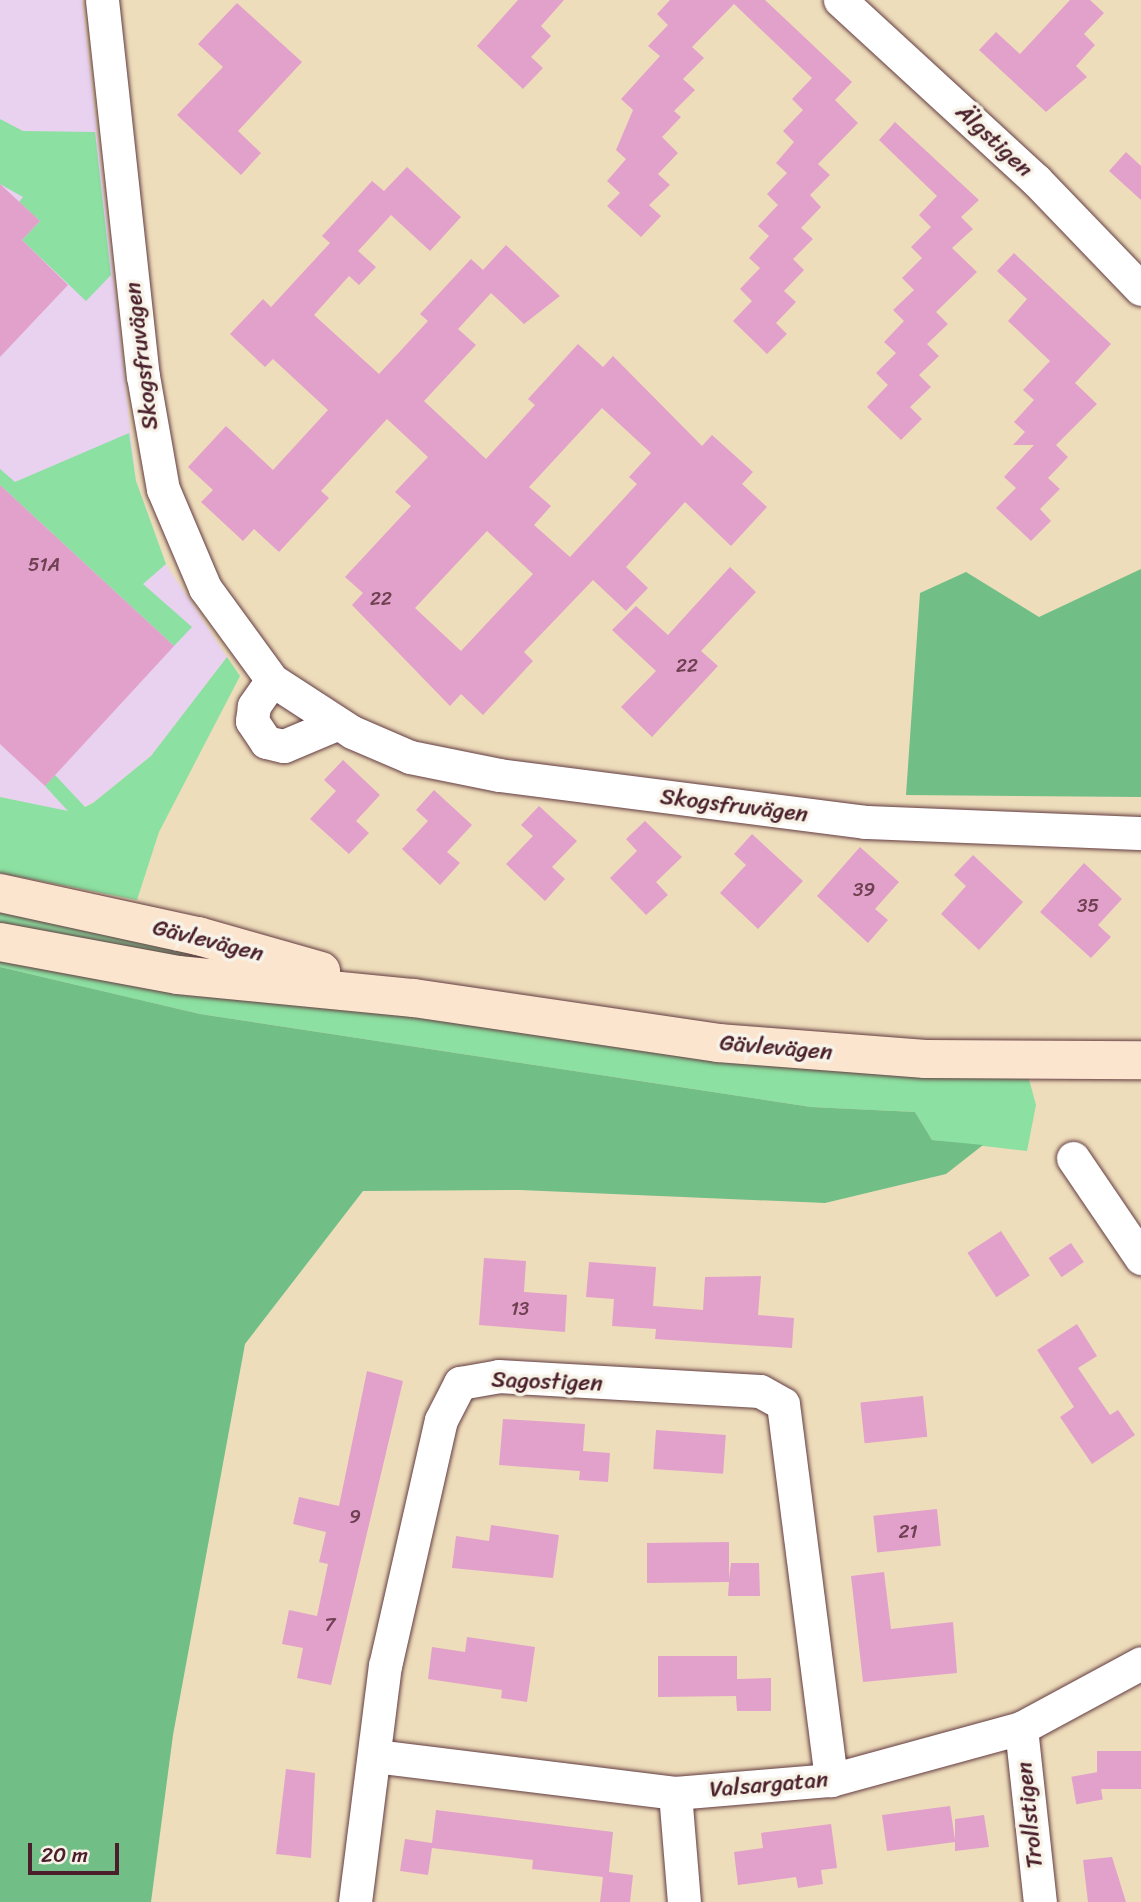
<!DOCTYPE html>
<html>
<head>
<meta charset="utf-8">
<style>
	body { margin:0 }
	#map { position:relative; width:1141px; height:1902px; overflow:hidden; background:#edb; font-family:Sriracha,sans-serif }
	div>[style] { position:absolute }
	.built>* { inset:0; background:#e8d2ef }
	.green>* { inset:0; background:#8ce0a1 }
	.forest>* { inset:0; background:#71be87 }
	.building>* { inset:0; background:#e2a1ca; transform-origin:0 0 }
	.roads { filter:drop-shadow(0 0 2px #633c41) drop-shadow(0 0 2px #633c41) }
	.street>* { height:33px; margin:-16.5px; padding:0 16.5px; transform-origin:16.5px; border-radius:16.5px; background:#fff }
	.secondary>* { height:38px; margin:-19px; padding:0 19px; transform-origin:19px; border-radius:19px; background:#fbe5cf }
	span { translate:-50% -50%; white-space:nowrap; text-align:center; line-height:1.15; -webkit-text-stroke:7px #f7f3e8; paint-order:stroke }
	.number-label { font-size:19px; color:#704053 }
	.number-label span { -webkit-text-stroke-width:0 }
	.street-label { font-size:23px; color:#4a1f2b }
	.scale { position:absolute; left:28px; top:1843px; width:91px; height:32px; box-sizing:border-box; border:4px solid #4a1f2b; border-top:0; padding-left:9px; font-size:21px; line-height:24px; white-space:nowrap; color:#4a1f2b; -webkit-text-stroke:5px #f7f3e8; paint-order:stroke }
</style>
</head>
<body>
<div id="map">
	<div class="built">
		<i style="clip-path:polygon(0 0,82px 0,136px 481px,166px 564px,227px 657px,151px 756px,93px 803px,69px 812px,0 797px)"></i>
	</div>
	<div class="green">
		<i style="clip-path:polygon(0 119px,23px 131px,95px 132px,111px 275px,86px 301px,22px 240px,40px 221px,19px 202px,23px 197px,0 184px)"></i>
		<i style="clip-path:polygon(129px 433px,136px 481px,166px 564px,143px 584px,192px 627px,174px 646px,0 485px,0 469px,15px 482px)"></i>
		<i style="clip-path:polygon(227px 657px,240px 676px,159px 832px,137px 900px,0 873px,0 797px,68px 811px,45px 786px,55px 775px,85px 807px,93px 803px,151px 756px)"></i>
		<i style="clip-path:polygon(0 893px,414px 998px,1024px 1061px,1036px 1105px,1027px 1151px,932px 1140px,915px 1112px,811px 1107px,200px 1014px,0 967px)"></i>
	</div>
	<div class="forest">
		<i style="clip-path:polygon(1141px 569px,1141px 797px,906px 795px,920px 593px,966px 572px,1039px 617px)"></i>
		<i style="clip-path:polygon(0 967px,200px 1014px,811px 1107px,915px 1112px,932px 1140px,983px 1145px,946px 1174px,825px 1203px,520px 1190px,363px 1191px,245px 1344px,173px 1735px,151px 1902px,0 1902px)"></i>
	</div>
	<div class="building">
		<i style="clip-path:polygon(518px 0,564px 0,541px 26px,551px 36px,531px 57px,543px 68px,523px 89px,477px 46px)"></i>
		<i style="clip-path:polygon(670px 0,765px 0,852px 82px,835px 100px,858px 123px,818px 164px,830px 175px,810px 195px,821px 207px,801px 228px,813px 239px,793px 259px,804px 270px,784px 291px,796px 302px,776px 323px,787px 334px,767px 354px,733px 321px,752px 301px,740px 289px,760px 268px,749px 258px,769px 236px,758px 226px,778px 205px,767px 194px,787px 173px,776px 163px,794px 142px,783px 131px,803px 110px,792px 99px,812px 78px,734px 4px,692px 47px,704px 58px,683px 79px,695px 90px,674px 111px,681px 117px,662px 137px,678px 153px,658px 174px,670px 185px,649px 205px,661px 216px,641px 237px,607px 206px,620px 193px,607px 181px,626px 159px,616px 150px,633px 110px,621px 99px,660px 56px,648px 46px,668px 25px,657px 14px)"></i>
		<i style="clip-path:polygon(1070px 0,1090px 0,1104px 13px,1084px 34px,1095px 45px,1076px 66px,1087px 77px,1046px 112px,979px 50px,996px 32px,1020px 54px)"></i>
		<i style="clip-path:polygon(237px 3px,302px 62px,238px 131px,261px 153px,241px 175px,177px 115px,223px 67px,198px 44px)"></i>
		<i style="clip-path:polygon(895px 122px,979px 200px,961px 217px,973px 229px,952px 248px,977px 272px,936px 312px,948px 324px,927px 344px,939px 356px,919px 375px,931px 387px,910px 407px,922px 419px,901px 440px,867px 407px,888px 385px,876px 373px,896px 353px,884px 342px,904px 321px,893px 310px,914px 290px,902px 278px,922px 258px,911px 247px,931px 227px,919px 215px,937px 196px,879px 140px)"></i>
		<i style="clip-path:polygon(1126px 152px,1141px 166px,1141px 200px,1109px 171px)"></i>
		<i style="clip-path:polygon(evenodd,407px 167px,461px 217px,430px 251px,391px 215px,358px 251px,376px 267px,359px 285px,349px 276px,314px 315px,379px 374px,428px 321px,420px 314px,471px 259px,483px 270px,506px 245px,560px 296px,524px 324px,491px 293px,458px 329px,476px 345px,424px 401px,486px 459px,535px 405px,528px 399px,578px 344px,603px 367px,613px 356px,702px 446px,712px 435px,753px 472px,742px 484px,767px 507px,731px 546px,685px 502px,626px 567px,648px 588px,626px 611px,593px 580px,524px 652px,533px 661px,483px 715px,461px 694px,450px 706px,352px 605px,363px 593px,345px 577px,411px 506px,395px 492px,428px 457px,387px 419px,321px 491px,329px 498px,279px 552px,254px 529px,243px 541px,201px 502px,213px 490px,188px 467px,226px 426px,273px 470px,328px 410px,273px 359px,265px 367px,230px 334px,263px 299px,271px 307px,330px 243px,322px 236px,372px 181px,384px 191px,407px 167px,602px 408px,651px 453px,629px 477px,637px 484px,570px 557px,534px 525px,551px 506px,529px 487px,602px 408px,407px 167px,487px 531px,533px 574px,461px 651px,415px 608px,487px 531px)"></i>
		<i style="clip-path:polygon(0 184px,40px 221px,22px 240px,68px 285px,0 357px)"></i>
		<i style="clip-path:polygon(1014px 253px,1111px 344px,1075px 383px,1097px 404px,1056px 445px,1068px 457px,1048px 478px,1060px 489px,1040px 509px,1051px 521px,1031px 541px,996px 508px,1016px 488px,1004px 477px,1034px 445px,1013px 445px,1025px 432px,1014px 422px,1034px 400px,1023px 390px,1050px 361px,1008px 321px,1027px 299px,997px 271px)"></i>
		<i style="clip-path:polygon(0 485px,174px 646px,45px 786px,0 744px)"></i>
		<i style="clip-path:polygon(730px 567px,756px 592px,701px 651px,718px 666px,652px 737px,621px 707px,656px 671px,612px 630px,636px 606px,668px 635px)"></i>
		<i style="clip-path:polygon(343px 760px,380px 795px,356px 821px,369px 833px,349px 854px,310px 819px,336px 791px,324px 780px)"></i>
		<i style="clip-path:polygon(434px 790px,472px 825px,447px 852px,460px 863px,440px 885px,402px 849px,428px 821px,416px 810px)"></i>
		<i style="clip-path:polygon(539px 806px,577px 841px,552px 867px,565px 879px,545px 901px,506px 864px,533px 836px,521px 825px)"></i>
		<i style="clip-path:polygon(645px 821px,682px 857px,656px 882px,668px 895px,646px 915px,610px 878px,637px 851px,626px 839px)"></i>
		<i style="clip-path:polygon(752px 834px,803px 881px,758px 929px,720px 893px,746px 865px,734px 854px)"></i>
		<i style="clip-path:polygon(860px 847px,899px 882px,875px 909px,888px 920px,868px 943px,817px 896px)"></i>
		<i style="clip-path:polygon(973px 855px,1023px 902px,979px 950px,941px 914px,966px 886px,954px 875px)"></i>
		<i style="clip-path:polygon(1084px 863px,1122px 899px,1098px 925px,1111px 937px,1091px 958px,1040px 912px)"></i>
		<i style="left:1001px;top:1231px;width:53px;height:40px;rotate:57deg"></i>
		<i style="left:1071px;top:1243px;width:23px;height:27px;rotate:56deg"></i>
		<i style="clip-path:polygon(484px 1258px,526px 1261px,524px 1292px,567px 1295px,565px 1332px,479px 1325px)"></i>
		<i style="clip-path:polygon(589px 1262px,656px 1267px,653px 1306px,703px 1310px,705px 1277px,761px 1276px,758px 1315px,794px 1318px,792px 1348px,655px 1339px,656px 1329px,612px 1326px,614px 1299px,586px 1297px)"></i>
		<i style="clip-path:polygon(1077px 1324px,1097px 1356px,1078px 1368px,1110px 1415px,1118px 1410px,1135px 1435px,1092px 1464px,1060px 1417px,1074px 1407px,1037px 1350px)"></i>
		<i style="clip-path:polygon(367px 1371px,403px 1381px,331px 1685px,297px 1678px,303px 1648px,282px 1644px,289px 1610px,317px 1616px,328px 1564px,319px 1562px,326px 1532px,293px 1524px,299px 1497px,339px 1506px)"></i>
		<i style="left:923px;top:1396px;width:41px;height:63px;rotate:84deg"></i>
		<i style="clip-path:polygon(503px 1419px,585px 1424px,583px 1451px,610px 1453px,608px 1482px,579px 1480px,580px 1471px,499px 1465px)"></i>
		<i style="left:656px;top:1430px;width:70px;height:39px;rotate:4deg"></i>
		<i style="left:937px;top:1509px;width:37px;height:64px;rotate:84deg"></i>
		<i style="clip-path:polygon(491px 1525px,559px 1535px,553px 1578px,452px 1568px,456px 1536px,489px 1541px)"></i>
		<i style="clip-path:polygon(729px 1542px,729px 1579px,731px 1563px,759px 1563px,760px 1596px,728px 1596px,729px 1582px,647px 1583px,647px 1543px)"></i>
		<i style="clip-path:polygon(884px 1572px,891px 1629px,953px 1622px,957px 1673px,863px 1682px,851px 1576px)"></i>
		<i style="clip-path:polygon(467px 1637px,535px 1647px,527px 1702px,501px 1698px,502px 1690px,428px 1679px,432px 1647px,465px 1652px)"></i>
		<i style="clip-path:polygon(658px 1656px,737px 1656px,737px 1679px,771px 1678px,771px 1711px,737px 1711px,736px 1696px,658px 1697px)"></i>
		<i style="left:1141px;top:1751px;width:38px;height:44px;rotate:90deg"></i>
		<i style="clip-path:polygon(286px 1769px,315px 1773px,311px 1858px,276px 1854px)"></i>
		<i style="left:1098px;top:1772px;width:28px;height:27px;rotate:80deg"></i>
		<i style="clip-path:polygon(950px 1806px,955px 1840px,955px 1819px,984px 1815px,989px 1847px,955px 1851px,955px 1842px,887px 1851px,882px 1815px)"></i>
		<i style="clip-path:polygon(436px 1810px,613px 1832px,609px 1872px,633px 1875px,630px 1902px,600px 1902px,603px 1877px,532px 1869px,533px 1860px,432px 1848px,428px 1875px,400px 1871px,405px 1839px,432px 1843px)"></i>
		<i style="clip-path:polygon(831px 1824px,837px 1868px,821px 1870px,823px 1884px,798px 1888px,796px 1877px,738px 1885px,734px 1852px,763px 1848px,761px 1833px)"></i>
		<i style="clip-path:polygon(1112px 1857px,1126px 1902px,1088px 1902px,1083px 1860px)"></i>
	</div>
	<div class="roads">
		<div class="street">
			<i style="left:102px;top:0;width:378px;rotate:83.8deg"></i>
			<i style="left:143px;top:376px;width:115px;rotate:80deg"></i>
			<i style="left:163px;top:489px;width:108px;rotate:67deg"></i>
			<i style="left:205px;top:588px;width:114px;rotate:53.9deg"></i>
			<i style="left:272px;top:680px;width:95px;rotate:33deg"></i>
			<i style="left:352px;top:732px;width:63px;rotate:23.3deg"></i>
			<i style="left:410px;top:757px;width:91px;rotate:11.4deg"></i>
			<i style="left:499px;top:775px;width:369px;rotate:7.3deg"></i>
			<i style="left:865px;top:822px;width:276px;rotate:2.3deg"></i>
			<i style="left:840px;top:0;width:266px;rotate:42.6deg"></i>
			<i style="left:1036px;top:180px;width:151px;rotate:46.1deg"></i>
			<i style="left:272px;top:680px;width:32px;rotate:125deg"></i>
			<i style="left:254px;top:706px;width:15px;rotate:98deg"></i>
			<i style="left:252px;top:721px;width:25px;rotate:56deg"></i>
			<i style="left:266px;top:742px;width:18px;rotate:13deg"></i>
			<i style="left:284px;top:746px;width:56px;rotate:-22.9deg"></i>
			<i style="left:1073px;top:1158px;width:121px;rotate:55.8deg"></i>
			<i style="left:1021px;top:1728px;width:175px;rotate:83.8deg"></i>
			<i style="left:375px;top:1756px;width:302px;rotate:7deg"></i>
			<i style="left:675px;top:1793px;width:157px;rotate:-4.8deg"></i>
			<i style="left:831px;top:1780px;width:197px;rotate:-15.3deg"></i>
			<i style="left:1021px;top:1728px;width:136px;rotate:-28.4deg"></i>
			<i style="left:675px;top:1793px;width:109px;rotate:85.3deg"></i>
			<i style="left:355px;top:1902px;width:238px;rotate:-82.8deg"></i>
			<i style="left:385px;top:1666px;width:252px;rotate:-77.2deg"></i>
			<i style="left:441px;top:1420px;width:42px;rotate:-62.8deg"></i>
			<i style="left:460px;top:1383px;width:39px;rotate:-10deg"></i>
			<i style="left:498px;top:1376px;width:262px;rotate:3.3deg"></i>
			<i style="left:760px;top:1391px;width:26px;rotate:29deg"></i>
			<i style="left:783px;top:1404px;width:379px;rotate:82.7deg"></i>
		</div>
		<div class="secondary">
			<i style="left:0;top:893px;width:203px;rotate:12.3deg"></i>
			<i style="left:198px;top:936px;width:128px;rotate:15.9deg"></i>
			<i style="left:0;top:942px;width:181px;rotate:10.5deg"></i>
			<i style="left:178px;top:975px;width:237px;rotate:5.6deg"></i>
			<i style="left:414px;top:998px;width:307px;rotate:8.4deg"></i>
			<i style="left:718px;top:1043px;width:208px;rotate:4.4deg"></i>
			<i style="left:925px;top:1059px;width:216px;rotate:0.3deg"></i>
		</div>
	</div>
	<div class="number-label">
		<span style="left:44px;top:565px">51A</span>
		<span style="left:381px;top:599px">22</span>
		<span style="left:687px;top:666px">22</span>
		<span style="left:864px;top:890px">39</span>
		<span style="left:1088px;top:906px">35</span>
		<span style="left:520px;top:1309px">13</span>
		<span style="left:355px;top:1517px">9</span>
		<span style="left:908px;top:1532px">21</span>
		<span style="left:330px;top:1625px">7</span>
	</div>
	<div class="street-label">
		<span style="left:994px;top:141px;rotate:43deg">Älgstigen</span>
		<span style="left:142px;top:356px;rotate:-97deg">Skogsfruvägen</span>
		<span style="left:734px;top:806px;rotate:7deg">Skogsfruvägen</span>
		<span style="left:208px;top:941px;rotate:14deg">Gävlevägen</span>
		<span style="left:776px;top:1048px;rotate:5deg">Gävlevägen</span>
		<span style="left:547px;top:1382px;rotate:2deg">Sagostigen</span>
		<span style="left:769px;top:1785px;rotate:-5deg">Valsargatan</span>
		<span style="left:1030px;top:1815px;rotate:-96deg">Trollstigen</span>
	</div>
	<div class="scale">20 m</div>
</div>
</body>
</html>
